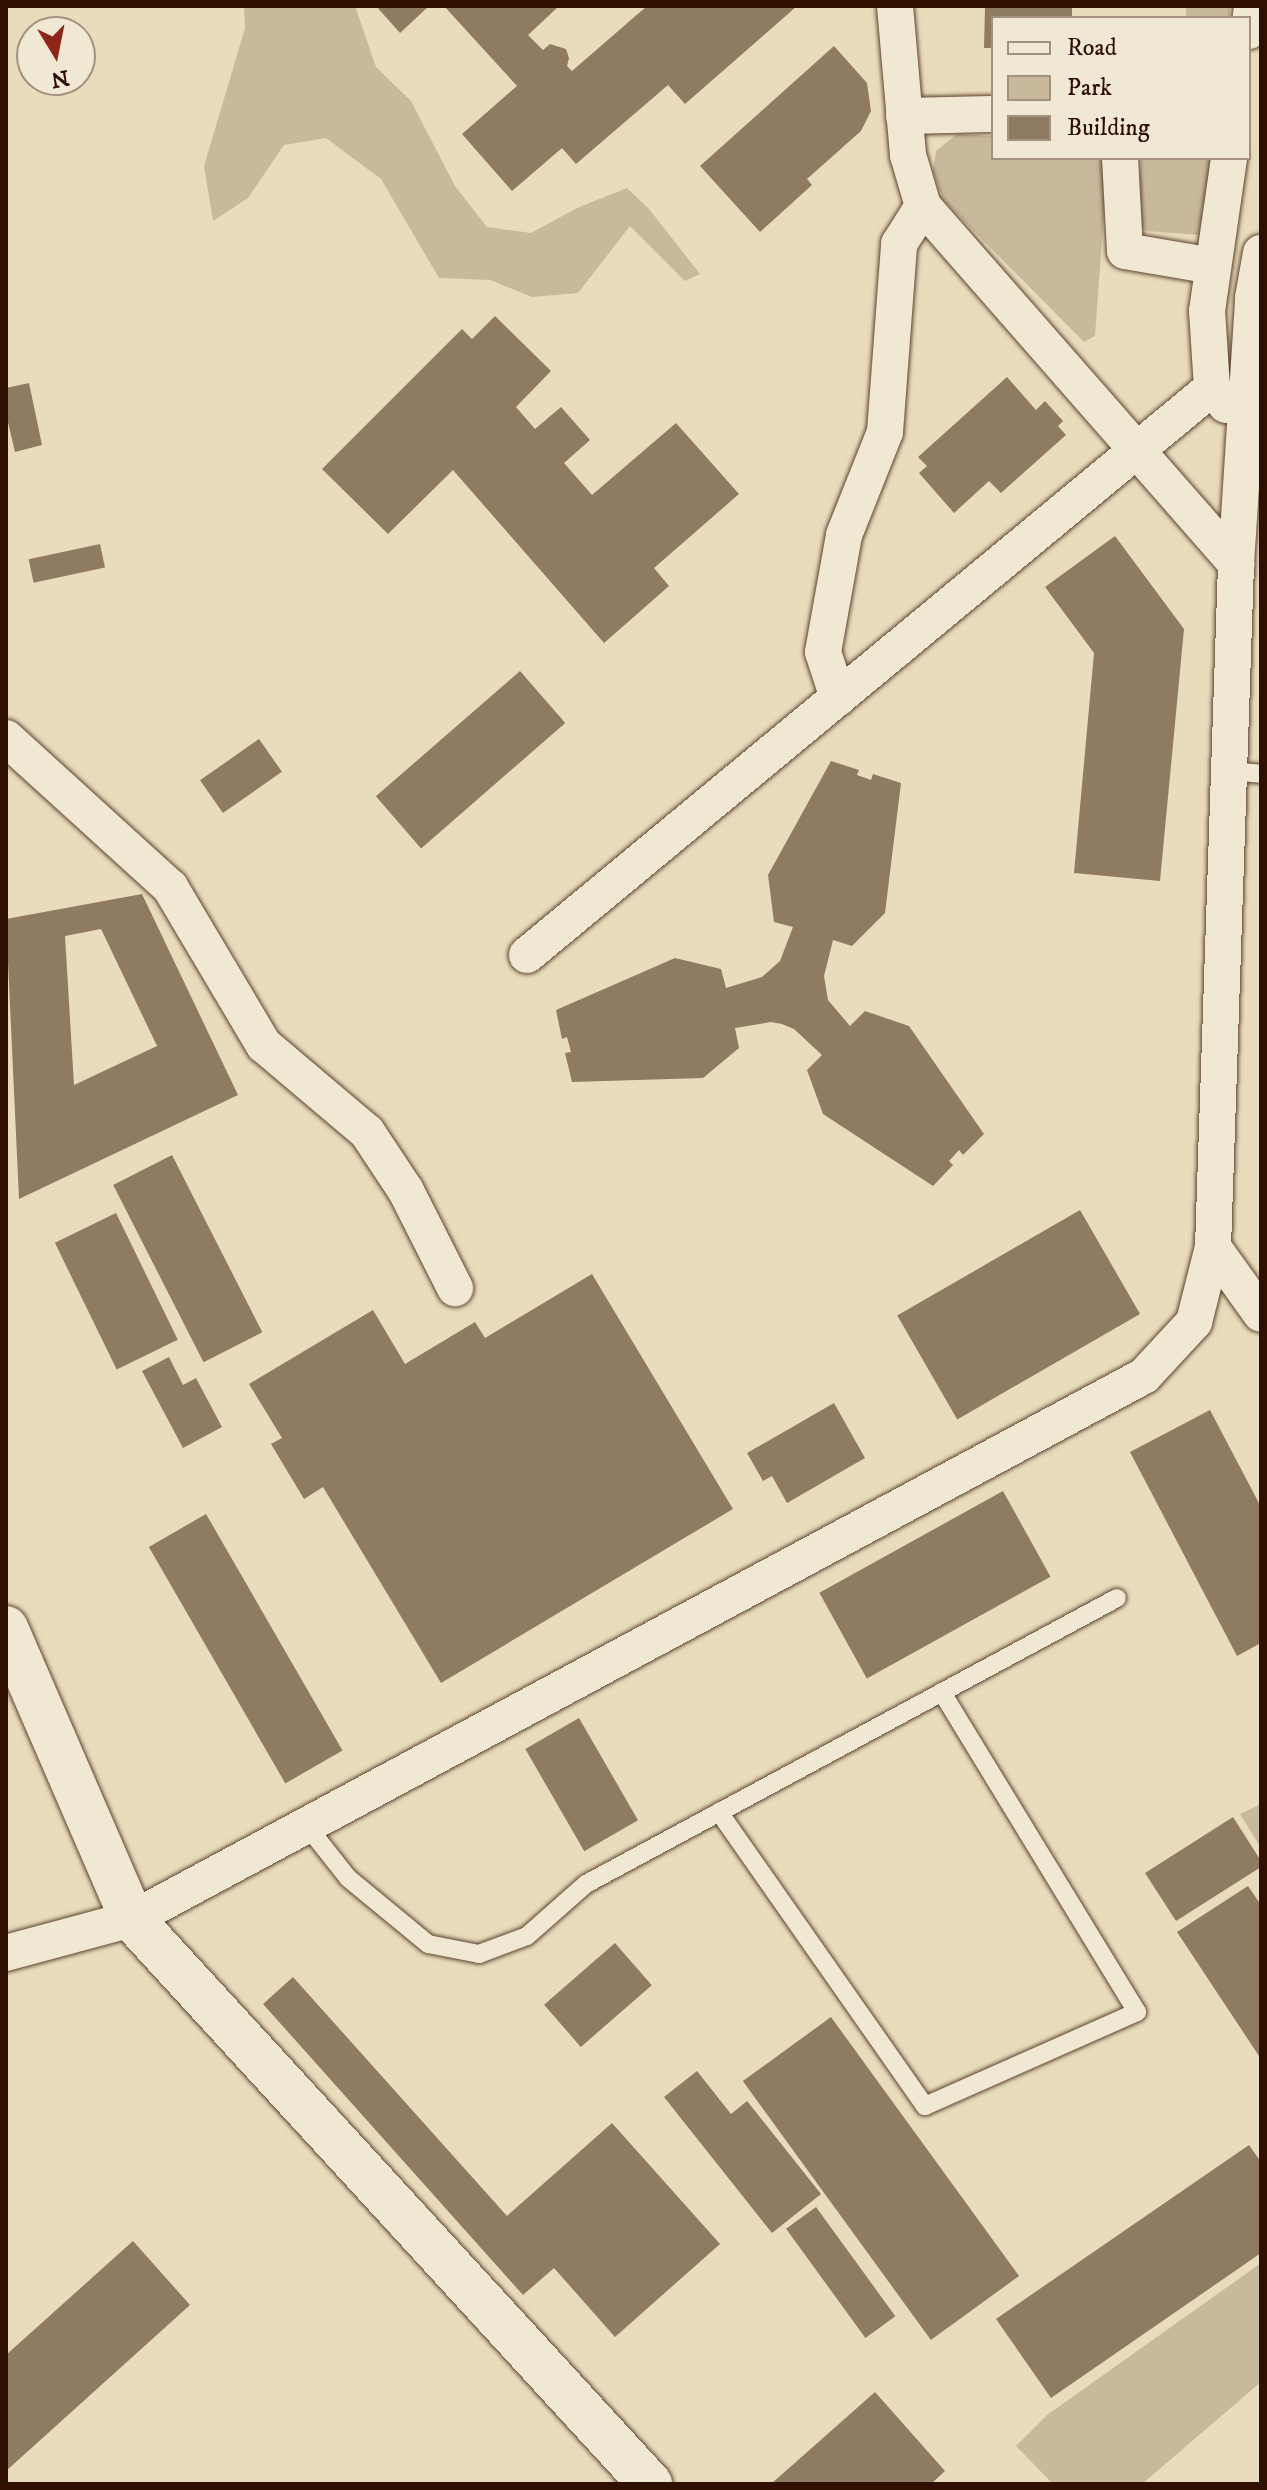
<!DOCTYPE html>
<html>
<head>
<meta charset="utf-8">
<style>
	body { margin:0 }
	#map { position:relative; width:1267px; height:2490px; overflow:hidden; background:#e9dcbc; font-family:"IM FELL DW Pica",serif }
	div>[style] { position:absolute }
	.green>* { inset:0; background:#c9b99c; transform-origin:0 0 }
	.building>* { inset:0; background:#8f7a62; transform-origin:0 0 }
	.roads { filter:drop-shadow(0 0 2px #5d422f) drop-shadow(0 0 2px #5d422f) }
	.service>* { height:18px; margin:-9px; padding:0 9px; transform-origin:9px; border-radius:9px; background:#f1e8d3 }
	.minor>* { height:36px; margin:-18px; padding:0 18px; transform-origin:18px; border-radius:18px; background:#f1e8d3 }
	.tertiary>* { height:44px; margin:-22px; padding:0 22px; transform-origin:22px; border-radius:22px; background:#f1e8d3 }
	span { translate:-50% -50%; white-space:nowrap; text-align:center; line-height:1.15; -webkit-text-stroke:7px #f1e8d3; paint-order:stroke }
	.frame { position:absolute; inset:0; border:8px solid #2e0f00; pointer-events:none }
	.legend { position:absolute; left:991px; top:16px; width:260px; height:144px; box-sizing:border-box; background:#f1e8d3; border:2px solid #a3917f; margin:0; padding:10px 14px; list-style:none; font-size:24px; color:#2e0f00 }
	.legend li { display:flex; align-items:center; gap:16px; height:40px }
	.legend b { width:40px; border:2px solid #a3917f }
	.north { position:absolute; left:16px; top:16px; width:80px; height:80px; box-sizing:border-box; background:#f1e8d3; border:2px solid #a3917f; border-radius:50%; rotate:170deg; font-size:22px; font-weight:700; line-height:32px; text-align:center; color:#2e0f00 }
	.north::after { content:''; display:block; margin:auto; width:28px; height:36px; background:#8f2418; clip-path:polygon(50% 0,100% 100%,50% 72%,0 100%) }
</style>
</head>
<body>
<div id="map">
	<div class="green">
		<i style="clip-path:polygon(244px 6px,355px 6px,376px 67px,411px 101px,455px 186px,487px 227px,531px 233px,577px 208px,627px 188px,649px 209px,700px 274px,685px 281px,630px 226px,578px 293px,532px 297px,490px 280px,439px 278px,381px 179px,326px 138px,284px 145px,248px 198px,213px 221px,204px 166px,245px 28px)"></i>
		<i style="left:1186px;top:6px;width:44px;height:12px"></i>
		<i style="clip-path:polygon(957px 134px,993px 136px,993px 158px,1103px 160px,1106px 186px,1095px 336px,1084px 342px,943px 200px,933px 171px,936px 151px)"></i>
		<i style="clip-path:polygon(1141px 158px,1212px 158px,1199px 235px,1146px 231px,1137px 221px)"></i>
		<i style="clip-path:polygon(1261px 1804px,1261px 1848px,1240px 1814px)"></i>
		<i style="clip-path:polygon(1261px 2263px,1261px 2382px,1142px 2484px,1053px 2484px,1016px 2446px,1047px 2415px)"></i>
	</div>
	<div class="building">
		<i style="clip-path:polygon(376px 6px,429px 6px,400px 33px)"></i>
		<i style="clip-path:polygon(444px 6px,559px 6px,528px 35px,543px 50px,550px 44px,566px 49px,569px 58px,567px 66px,572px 71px,647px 6px,797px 6px,685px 104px,668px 85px,576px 164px,562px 148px,512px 191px,462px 134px,517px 86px)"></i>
		<i style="clip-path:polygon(985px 6px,1072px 6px,1072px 18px,993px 18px,993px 48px,984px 48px)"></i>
		<i style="clip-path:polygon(834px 46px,867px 83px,871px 111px,861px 131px,807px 179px,812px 185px,760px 232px,700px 166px)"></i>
		<i style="clip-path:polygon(495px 316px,551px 371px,516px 407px,535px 429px,561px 407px,590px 440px,564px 463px,592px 495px,676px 423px,739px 494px,654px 568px,669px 586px,604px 643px,453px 470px,388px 534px,322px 469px,462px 329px,472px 339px)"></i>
		<i style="clip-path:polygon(1007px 377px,1036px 410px,1045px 401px,1063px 421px,1058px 426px,1066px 435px,1001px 493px,989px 481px,954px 513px,919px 473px,927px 466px,918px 457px)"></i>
		<i style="clip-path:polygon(29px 383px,42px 445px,15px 452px,6px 414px,6px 388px)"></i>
		<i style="clip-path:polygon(1115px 536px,1184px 629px,1160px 881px,1074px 873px,1094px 653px,1045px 587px)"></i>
		<i style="left:100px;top:544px;width:24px;height:73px;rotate:78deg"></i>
		<i style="left:520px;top:671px;width:69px;height:191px;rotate:49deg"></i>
		<i style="left:259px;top:739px;width:40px;height:72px;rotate:55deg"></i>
		<i style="clip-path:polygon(831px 761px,859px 770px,857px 775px,871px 780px,873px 774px,901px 783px,885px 913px,852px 946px,833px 940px,824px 976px,828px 1000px,850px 1026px,865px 1011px,909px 1026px,984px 1134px,963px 1155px,959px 1150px,949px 1161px,953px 1165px,933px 1186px,823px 1114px,807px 1070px,822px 1055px,794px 1029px,782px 1024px,771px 1022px,735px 1028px,739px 1048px,703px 1078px,572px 1082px,565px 1053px,571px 1052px,567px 1037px,562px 1039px,556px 1010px,675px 958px,721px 969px,726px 988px,762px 977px,780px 961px,793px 927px,774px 922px,768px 875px)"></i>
		<i style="clip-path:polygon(evenodd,142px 894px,238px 1095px,19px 1199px,6px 919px,142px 894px,101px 929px,157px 1046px,74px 1085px,65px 936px,101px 929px)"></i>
		<i style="left:172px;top:1155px;width:199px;height:66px;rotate:63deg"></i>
		<i style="left:1080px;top:1210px;width:120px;height:211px;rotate:60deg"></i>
		<i style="left:116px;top:1213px;width:141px;height:68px;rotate:64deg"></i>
		<i style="clip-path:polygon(592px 1274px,733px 1509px,441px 1683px,323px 1487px,304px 1499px,271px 1444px,282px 1438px,249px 1384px,373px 1310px,405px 1364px,475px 1322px,485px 1338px)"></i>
		<i style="clip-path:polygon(169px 1357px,183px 1385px,196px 1378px,222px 1427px,183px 1448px,142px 1371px)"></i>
		<i style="clip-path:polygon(834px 1403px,865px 1458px,787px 1503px,772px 1476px,763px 1481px,747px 1453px)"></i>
		<i style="clip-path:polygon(1210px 1410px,1261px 1507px,1261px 1643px,1237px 1656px,1130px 1452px)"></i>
		<i style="left:1003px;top:1491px;width:98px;height:210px;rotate:61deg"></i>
		<i style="left:206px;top:1514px;width:273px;height:66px;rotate:60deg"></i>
		<i style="left:579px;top:1718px;width:118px;height:62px;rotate:60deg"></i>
		<i style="clip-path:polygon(1233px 1817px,1261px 1861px,1261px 1867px,1176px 1921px,1145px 1873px)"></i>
		<i style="clip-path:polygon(1248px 1886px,1261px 1905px,1261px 2059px,1177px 1932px)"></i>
		<i style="left:615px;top:1943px;width:56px;height:94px;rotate:49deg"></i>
		<i style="clip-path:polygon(293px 1977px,507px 2216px,612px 2123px,720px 2244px,615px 2337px,554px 2268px,523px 2295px,263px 2004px)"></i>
		<i style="left:831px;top:2017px;width:320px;height:109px;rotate:54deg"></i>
		<i style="clip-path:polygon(697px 2071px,731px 2114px,747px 2101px,821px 2194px,772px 2233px,664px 2097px)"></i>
		<i style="clip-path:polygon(1249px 2145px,1261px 2162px,1261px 2253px,1051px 2398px,996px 2319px)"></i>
		<i style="left:816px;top:2207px;width:135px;height:37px;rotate:54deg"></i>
		<i style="clip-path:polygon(133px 2241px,190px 2305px,6px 2471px,6px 2355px)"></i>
		<i style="clip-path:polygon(875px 2392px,945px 2471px,931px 2484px,771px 2484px)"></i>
	</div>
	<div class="roads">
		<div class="service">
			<i style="left:1229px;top:771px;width:32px;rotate:5deg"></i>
			<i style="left:719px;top:1812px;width:359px;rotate:55deg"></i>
			<i style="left:925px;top:2106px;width:232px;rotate:-23.9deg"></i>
			<i style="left:1137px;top:2012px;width:375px;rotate:-121.4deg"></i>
			<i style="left:307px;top:1826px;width:66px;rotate:51.7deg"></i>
			<i style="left:348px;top:1878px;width:104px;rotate:39.5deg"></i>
			<i style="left:428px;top:1944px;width:52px;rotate:11.1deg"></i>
			<i style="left:479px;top:1954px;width:51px;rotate:-20.6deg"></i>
			<i style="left:527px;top:1936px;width:79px;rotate:-41.4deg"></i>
			<i style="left:586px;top:1884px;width:603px;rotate:-28.31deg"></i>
		</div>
		<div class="minor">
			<i style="left:895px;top:6px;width:150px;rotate:85deg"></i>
			<i style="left:908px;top:155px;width:53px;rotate:73.6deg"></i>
			<i style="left:923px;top:206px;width:476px;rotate:48.8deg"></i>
			<i style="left:1249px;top:31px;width:25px;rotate:-83deg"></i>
			<i style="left:904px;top:116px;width:89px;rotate:-1.3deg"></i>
			<i style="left:1120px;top:158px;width:93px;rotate:86.9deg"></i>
			<i style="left:1125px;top:251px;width:89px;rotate:9.7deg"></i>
			<i style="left:1226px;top:405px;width:22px;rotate:-129deg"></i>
			<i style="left:1212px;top:388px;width:77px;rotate:-93.7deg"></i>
			<i style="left:1207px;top:311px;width:155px;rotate:-81.8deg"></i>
			<i style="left:838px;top:698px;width:48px;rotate:-108.1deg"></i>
			<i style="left:823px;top:652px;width:119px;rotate:-79.8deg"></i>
			<i style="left:844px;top:535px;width:111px;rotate:-68.3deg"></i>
			<i style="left:885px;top:432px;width:189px;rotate:-85.7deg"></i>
			<i style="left:899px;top:244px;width:45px;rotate:-57.7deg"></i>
			<i style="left:6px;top:738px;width:222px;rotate:42.3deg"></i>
			<i style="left:170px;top:887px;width:184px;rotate:59.3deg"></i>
			<i style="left:264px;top:1045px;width:135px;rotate:40.2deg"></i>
			<i style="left:367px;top:1132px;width:71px;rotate:56.5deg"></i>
			<i style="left:406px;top:1191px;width:109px;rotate:63.2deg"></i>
			<i style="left:527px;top:955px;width:889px;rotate:-39.62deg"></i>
			<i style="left:1213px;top:1247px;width:82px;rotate:54.4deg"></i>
			<i style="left:6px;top:1953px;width:131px;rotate:-15.1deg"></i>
			<i style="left:132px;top:1919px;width:1148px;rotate:-28.22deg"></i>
			<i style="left:1144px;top:1376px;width:74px;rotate:-47.2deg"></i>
			<i style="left:1194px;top:1322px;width:77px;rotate:-75.8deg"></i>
			<i style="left:1213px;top:1247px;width:683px;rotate:-88.07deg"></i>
			<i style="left:1236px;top:564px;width:267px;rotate:-86.3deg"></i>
			<i style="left:1253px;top:298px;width:46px;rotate:-79.9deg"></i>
		</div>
		<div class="tertiary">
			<i style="left:6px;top:1628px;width:317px;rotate:66.6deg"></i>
			<i style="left:132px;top:1919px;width:767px;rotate:47.48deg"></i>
		</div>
	</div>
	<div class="frame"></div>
	<ul class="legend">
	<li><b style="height:10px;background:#f1e8d3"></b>Road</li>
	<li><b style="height:22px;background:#c9b99c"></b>Park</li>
	<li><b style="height:22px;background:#8f7a62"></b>Building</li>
	</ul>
	<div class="north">N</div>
</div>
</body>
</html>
